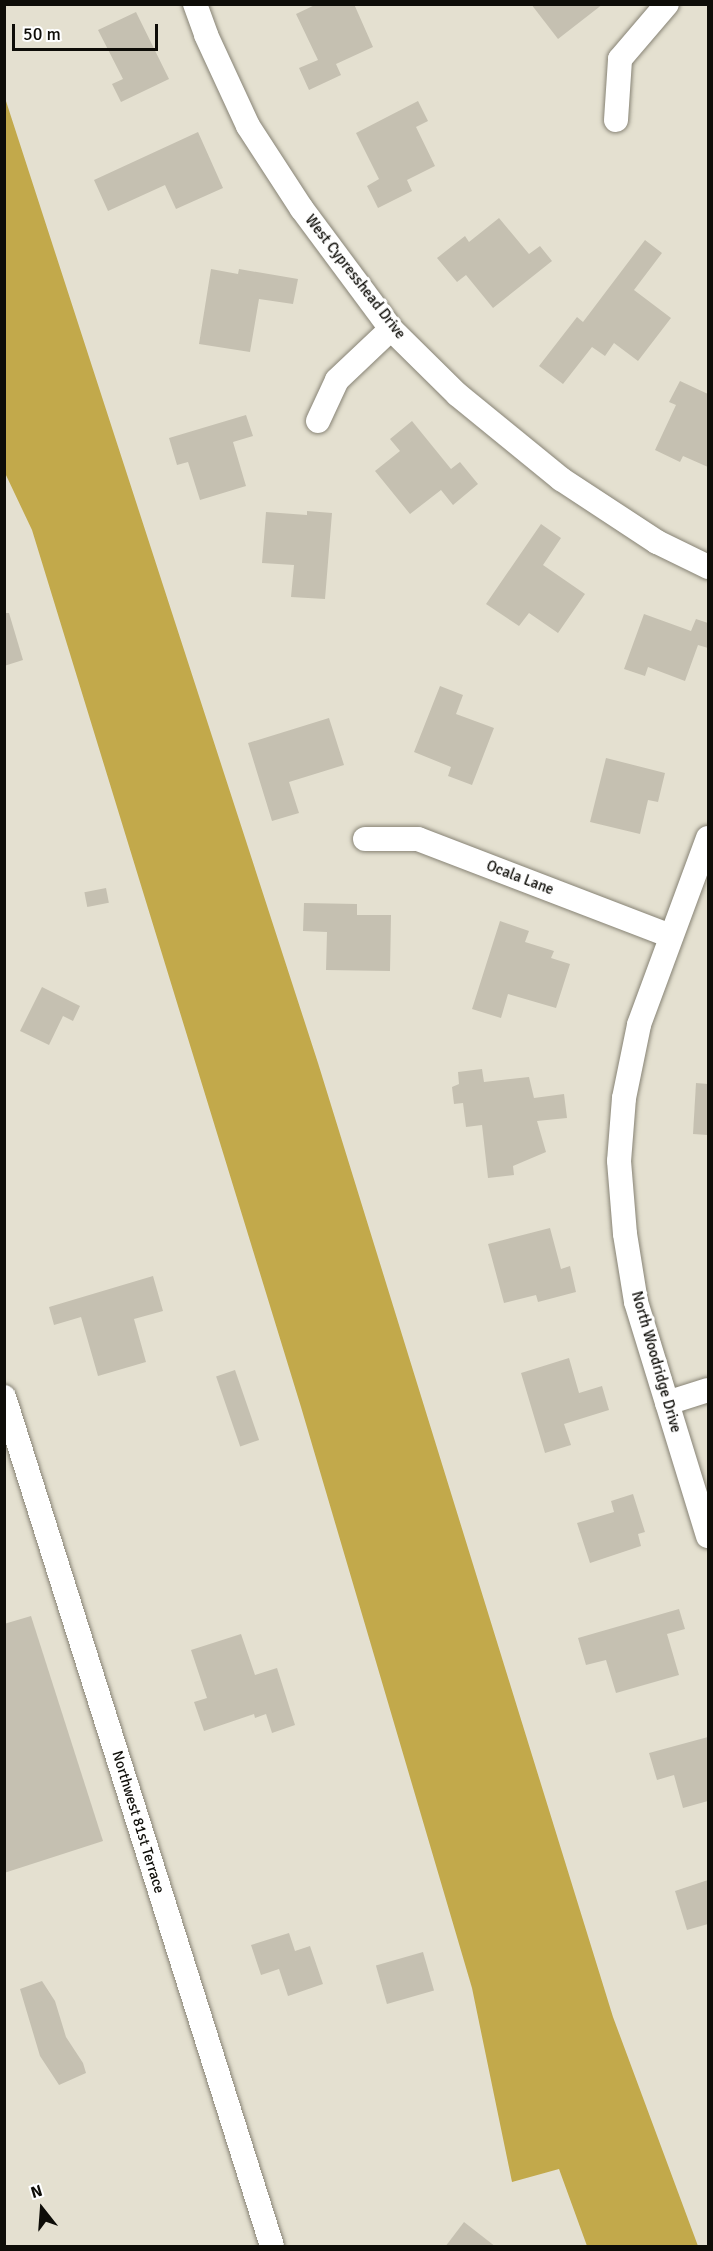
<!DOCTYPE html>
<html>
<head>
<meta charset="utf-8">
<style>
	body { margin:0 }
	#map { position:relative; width:713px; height:2251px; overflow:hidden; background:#e4e0d0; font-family:Signika,sans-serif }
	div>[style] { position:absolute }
	.forest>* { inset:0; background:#c2a94b }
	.building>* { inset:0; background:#c5c0b1; transform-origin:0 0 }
	.roads { filter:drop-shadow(0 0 2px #878375) drop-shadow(0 0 2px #878375) }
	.minor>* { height:24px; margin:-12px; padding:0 12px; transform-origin:12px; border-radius:12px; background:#fff }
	span { translate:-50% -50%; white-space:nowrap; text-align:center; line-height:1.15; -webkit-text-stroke:6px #fff; paint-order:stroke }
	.street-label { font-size:15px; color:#0e0d08 }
	.frame { position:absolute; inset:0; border:6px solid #0e0d08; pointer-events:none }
	.north { position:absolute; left:12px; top:2179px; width:60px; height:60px; -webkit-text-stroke:4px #fff; paint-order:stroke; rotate:343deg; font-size:16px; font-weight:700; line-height:24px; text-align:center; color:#0e0d08 }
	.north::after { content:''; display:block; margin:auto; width:21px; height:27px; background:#0e0d08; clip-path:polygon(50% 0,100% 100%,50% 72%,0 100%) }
	.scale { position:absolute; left:12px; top:24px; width:146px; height:27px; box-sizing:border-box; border:3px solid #0e0d08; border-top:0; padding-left:8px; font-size:18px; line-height:21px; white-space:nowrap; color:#0e0d08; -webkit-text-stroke:4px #fff; paint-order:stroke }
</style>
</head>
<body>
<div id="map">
	<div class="forest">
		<i style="clip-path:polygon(5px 98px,318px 1063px,613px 2017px,698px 2246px,587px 2246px,559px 2169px,512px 2182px,472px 1988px,301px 1407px,32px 530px,5px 473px)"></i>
	</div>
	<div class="building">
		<i style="clip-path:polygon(317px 4px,354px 4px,373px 47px,336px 64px,341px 75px,309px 90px,299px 68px,318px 60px,296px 14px)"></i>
		<i style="clip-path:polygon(531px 4px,603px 4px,558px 39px)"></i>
		<i style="clip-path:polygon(136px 12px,169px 79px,121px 102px,112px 84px,123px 79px,98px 30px)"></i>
		<i style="clip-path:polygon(418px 101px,428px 121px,416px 127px,435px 166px,407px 180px,412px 191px,378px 208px,367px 186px,379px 179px,356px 133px)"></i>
		<i style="clip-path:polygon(198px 132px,223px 188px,176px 209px,165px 185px,108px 211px,94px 180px)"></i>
		<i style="clip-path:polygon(499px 218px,529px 254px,540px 246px,552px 261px,493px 308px,466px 275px,457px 282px,437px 258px,465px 236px,469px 242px)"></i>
		<i style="clip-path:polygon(645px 240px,662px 253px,634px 290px,671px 318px,638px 361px,614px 343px,605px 356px,592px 347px,563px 384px,539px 366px,577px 317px,583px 322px)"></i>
		<i style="clip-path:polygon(211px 269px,238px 274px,239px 269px,298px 279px,293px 304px,259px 299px,250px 352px,199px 344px)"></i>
		<i style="clip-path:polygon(680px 381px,708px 394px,708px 467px,683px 456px,680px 462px,655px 450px,676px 405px,669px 402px)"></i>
		<i style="clip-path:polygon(246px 415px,253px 436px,233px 442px,246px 486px,200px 500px,188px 462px,177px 465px,169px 438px)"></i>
		<i style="clip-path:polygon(412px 421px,451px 469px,460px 462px,478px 484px,453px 505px,441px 490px,410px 514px,375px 471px,400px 451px,390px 439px)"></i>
		<i style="clip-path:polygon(307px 511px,332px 513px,325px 599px,291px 597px,294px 565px,262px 563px,266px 512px,307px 515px)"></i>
		<i style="clip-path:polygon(541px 524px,561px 538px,543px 565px,585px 594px,558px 633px,529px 613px,519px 626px,486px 604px)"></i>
		<i style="clip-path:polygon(4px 613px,9px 613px,23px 660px,4px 666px)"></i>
		<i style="clip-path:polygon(644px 614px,691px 631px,696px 619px,708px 623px,708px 648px,698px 645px,685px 681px,648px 667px,645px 676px,624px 669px)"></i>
		<i style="clip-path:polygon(440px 686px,463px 695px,456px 714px,494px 728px,472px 785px,448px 776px,451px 767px,414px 752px)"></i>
		<i style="clip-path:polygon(329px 718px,344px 765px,289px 782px,299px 813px,272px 821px,248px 743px)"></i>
		<i style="clip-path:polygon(606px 758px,665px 773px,658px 802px,648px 800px,640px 834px,590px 822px)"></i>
		<i style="left:106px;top:888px;width:15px;height:22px;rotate:79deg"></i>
		<i style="clip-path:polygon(304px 903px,357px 904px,357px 915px,391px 915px,390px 971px,326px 970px,327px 932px,303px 931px)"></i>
		<i style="clip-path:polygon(500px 921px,529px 931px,525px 942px,554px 951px,551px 958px,570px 964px,556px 1008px,508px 994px,501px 1018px,472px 1009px)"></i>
		<i style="clip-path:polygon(42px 987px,80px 1006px,73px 1021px,63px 1016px,49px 1045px,20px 1031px)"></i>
		<i style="clip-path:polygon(482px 1069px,484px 1082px,529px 1077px,534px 1098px,564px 1094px,567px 1118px,537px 1121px,546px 1152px,513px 1166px,514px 1175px,488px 1178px,482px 1125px,466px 1127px,463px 1103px,454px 1104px,452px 1087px,459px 1084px,458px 1072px)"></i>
		<i style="clip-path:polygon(696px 1083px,708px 1084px,708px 1135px,693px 1134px)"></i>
		<i style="clip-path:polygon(550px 1228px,561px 1269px,570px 1266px,576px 1292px,538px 1302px,536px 1295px,504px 1303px,488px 1244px)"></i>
		<i style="clip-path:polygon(153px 1276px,163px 1311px,134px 1319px,146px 1362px,98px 1376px,81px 1317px,54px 1325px,49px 1307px)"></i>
		<i style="clip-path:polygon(569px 1358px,579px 1393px,602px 1386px,609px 1410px,564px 1424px,571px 1445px,545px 1453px,521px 1373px)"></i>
		<i style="left:235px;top:1370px;width:74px;height:20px;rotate:71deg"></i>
		<i style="clip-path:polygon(633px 1494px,645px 1532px,638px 1534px,641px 1546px,590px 1563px,577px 1523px,614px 1512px,611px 1501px)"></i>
		<i style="clip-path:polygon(679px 1609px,685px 1629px,667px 1634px,679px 1675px,616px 1693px,606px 1660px,586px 1665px,578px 1638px)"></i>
		<i style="clip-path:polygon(31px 1616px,103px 1841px,4px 1873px,4px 1624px)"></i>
		<i style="clip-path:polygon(241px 1634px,255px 1675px,277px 1668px,295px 1725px,272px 1733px,266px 1714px,255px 1718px,254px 1714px,204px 1731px,194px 1702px,207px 1698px,191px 1650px)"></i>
		<i style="clip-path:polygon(708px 1737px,708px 1801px,683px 1808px,674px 1775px,657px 1780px,649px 1753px)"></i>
		<i style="clip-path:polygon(708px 1880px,708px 1924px,687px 1930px,675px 1891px)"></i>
		<i style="clip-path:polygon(289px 1933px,295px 1951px,310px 1946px,323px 1984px,288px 1996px,279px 1969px,261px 1975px,251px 1945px)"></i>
		<i style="left:423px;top:1952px;width:40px;height:49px;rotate:74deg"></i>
		<i style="clip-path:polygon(42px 1981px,55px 2001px,66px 2037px,83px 2063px,86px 2073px,59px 2085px,40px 2056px,20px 1989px)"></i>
		<i style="clip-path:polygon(464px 2222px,496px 2247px,445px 2247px)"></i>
	</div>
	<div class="roads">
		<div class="minor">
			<i style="left:195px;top:4px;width:33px;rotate:70deg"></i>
			<i style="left:206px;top:35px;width:100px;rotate:65.2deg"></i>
			<i style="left:248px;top:126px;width:99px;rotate:57deg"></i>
			<i style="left:302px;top:209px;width:149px;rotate:53.4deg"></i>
			<i style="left:391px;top:329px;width:94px;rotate:44.6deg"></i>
			<i style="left:458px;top:395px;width:133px;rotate:39.2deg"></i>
			<i style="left:561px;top:479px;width:115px;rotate:33.3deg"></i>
			<i style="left:657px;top:542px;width:57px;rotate:26.1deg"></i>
			<i style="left:616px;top:120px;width:61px;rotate:-86.2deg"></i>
			<i style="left:620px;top:59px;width:72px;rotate:-49.5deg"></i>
			<i style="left:318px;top:421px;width:45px;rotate:-65.1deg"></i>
			<i style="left:337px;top:380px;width:74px;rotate:-43.4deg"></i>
			<i style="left:708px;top:838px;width:199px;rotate:110.3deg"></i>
			<i style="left:639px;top:1025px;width:75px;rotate:101.6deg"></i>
			<i style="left:624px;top:1098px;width:63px;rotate:94.5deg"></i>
			<i style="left:619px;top:1161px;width:73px;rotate:85.3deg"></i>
			<i style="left:625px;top:1234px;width:69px;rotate:80.8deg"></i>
			<i style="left:636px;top:1302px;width:245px;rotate:72.9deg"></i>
			<i style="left:365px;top:839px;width:53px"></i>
			<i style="left:418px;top:839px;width:271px;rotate:21deg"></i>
			<i style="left:4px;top:1397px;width:890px;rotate:72.48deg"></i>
			<i style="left:667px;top:1403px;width:43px;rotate:-17.6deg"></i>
		</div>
	</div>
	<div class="street-label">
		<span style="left:355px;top:277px;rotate:52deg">West Cypresshead Drive</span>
		<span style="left:520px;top:878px;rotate:21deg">Ocala Lane</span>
		<span style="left:656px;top:1362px;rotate:74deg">North Woodridge Drive</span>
		<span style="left:138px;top:1822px;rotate:73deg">Northwest 81st Terrace</span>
	</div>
	<div class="frame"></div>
	<div class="north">N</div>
	<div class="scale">50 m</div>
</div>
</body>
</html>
